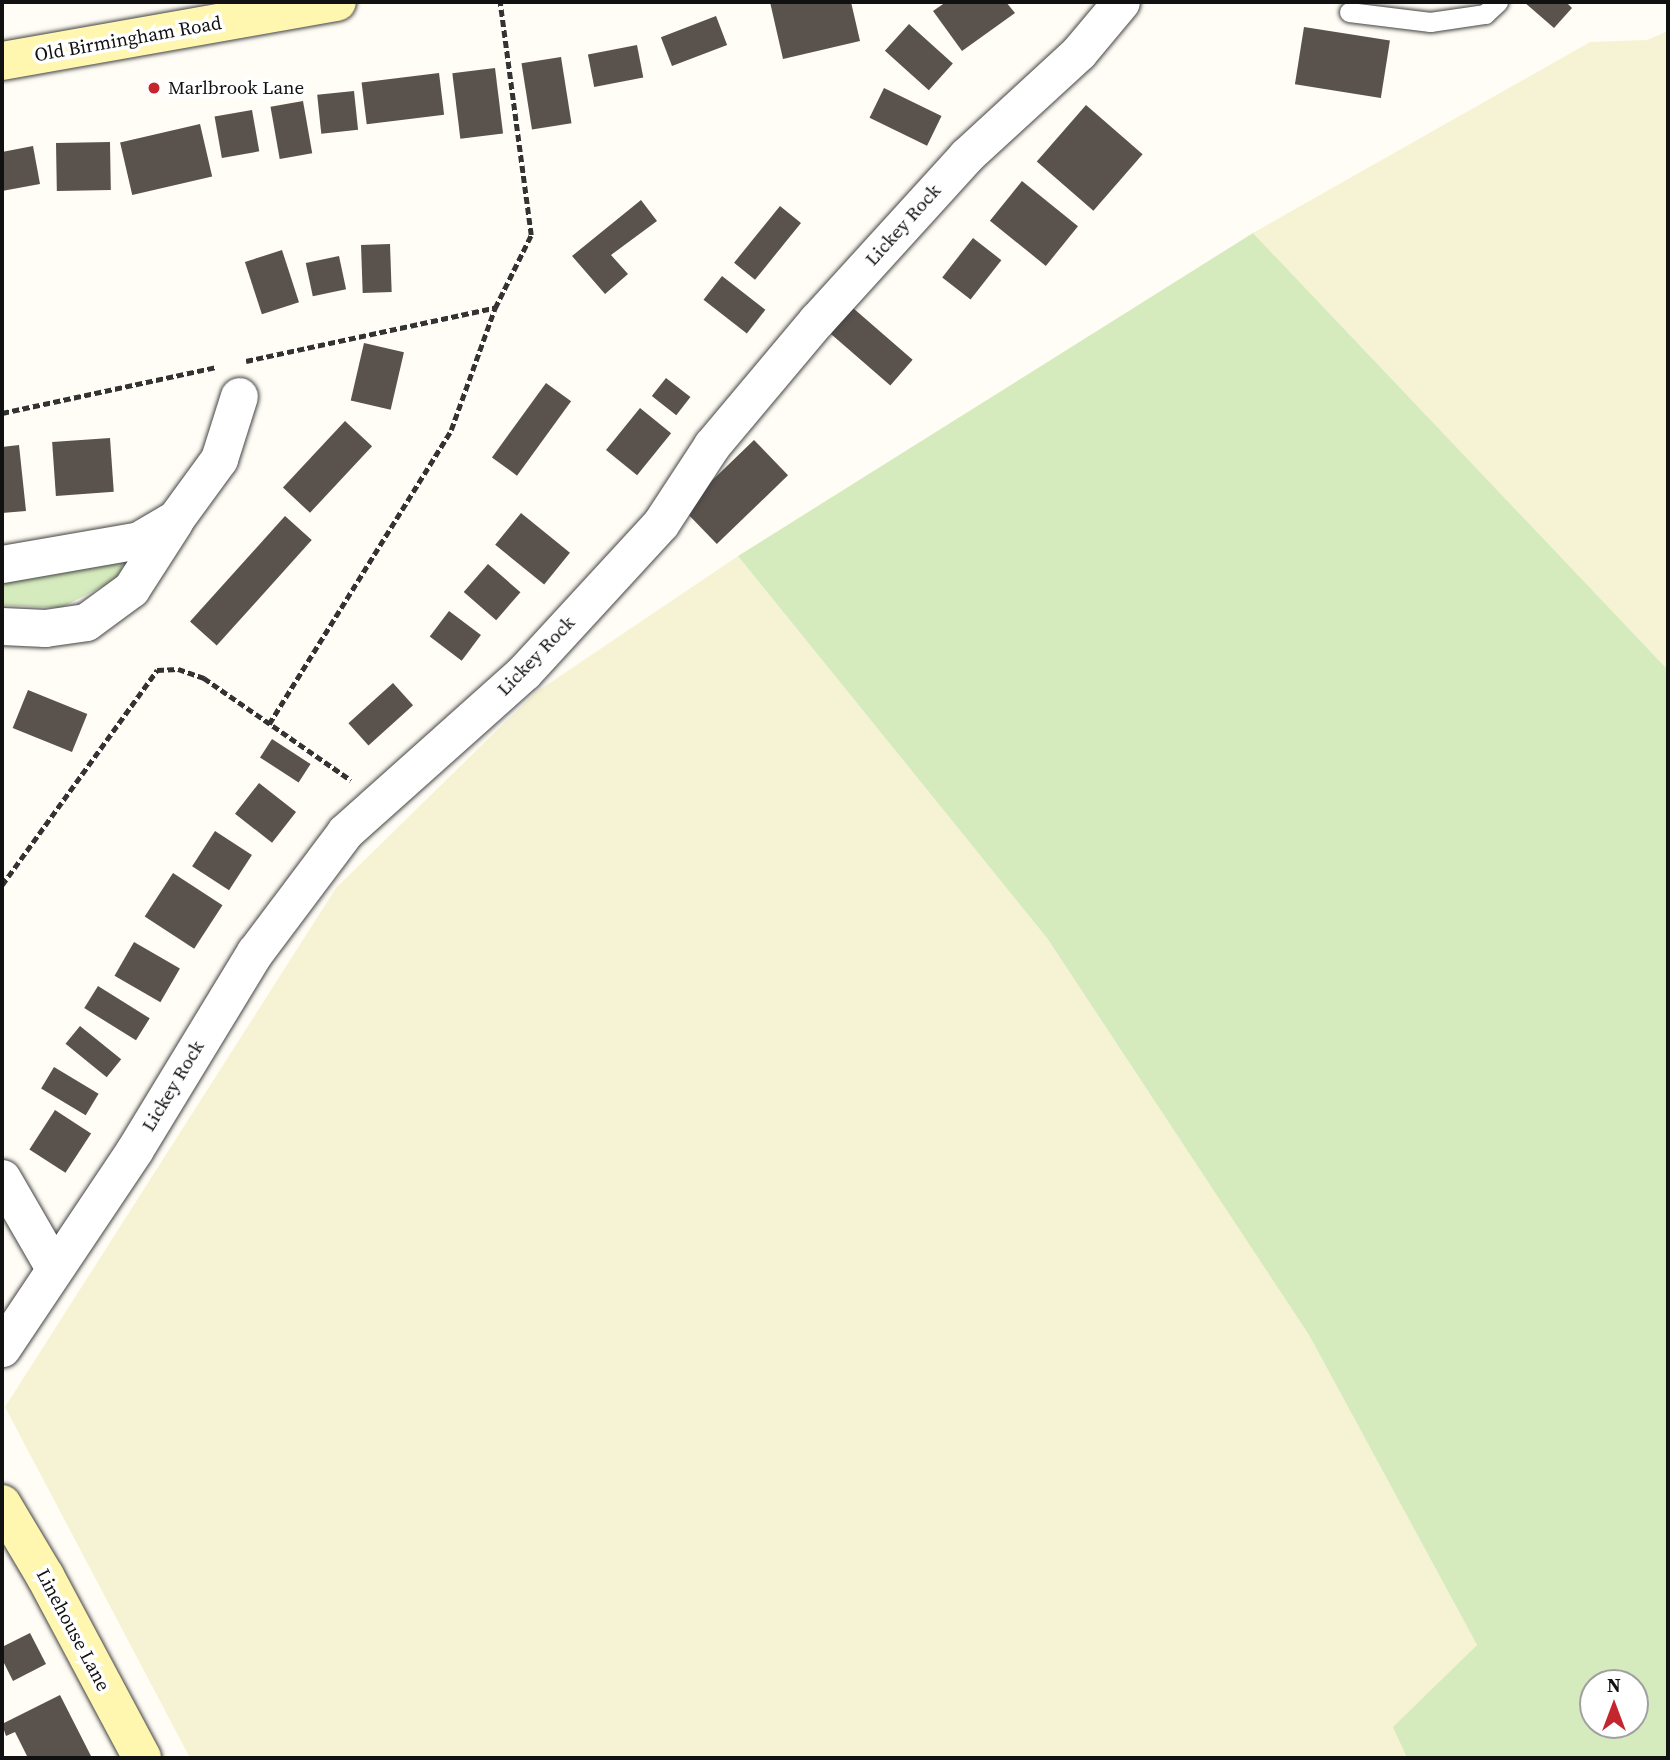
<!DOCTYPE html>
<html>
<head>
<meta charset="utf-8">
<style>
	body { margin:0 }
	#map { position:relative; width:1670px; height:1760px; overflow:hidden; background:#fffdf5; font-family:"Source Serif 4",serif }
	div>[style] { position:absolute }
	.farmland>* { inset:0; background:#f6f3d4 }
	.green>* { inset:0; background:#d5ebbd }
	.building>* { inset:0; background:#5a524d; transform-origin:0 0 }
	.path>* { height:4.5px; margin-top:-2.25px; transform-origin:0; background:repeating-linear-gradient(90deg,#333 0 7px,transparent 0 10.5px) }
	.roads { filter:drop-shadow(0 0 2px #444) drop-shadow(0 0 2px #444) }
	.lane>* { height:19px; margin:-9.5px; padding:0 9.5px; transform-origin:9.5px; border-radius:9.5px; background:#fff }
	.street>* { height:37px; margin:-18.5px; padding:0 18.5px; transform-origin:18.5px; border-radius:18.5px; background:#fff }
	.secondary>* { height:38px; margin:-19px; padding:0 19px; transform-origin:19px; border-radius:19px; background:#fff6b0 }
	.dots>* { width:19px; height:19px; translate:-50% -50%; box-sizing:border-box; border:4px solid #fff; border-radius:50% }
	span { translate:-50% -50%; white-space:nowrap; text-align:center; line-height:1.15; -webkit-text-stroke:7px #fff; paint-order:stroke }
	.street-label { font-size:19px; color:#111 }
	.poi-label { font-size:19px; color:#111 }
	.left { translate:0 -50%; text-align:left }
	.frame { position:absolute; inset:0; border:4px solid #111; pointer-events:none }
	.north { position:absolute; left:1579px; top:1669px; width:70px; height:70px; box-sizing:border-box; background:#fff; border:2px solid #a0a0a0; border-radius:50%; rotate:0deg; font-size:19px; font-weight:700; line-height:28px; text-align:center; color:#111 }
	.north::after { content:''; display:block; margin:auto; width:24px; height:32px; background:#c4262e; clip-path:polygon(50% 0,100% 100%,50% 72%,0 100%) }
</style>
</head>
<body>
<div id="map">
	<div class="farmland">
		<i style="clip-path:polygon(1668px 31px,1668px 670px,1253px 233px,1590px 42px,1647px 40px)"></i>
		<i style="clip-path:polygon(738px 556px,1047px 938px,1309px 1335px,1477px 1645px,1394px 1727px,1407px 1758px,190px 1758px,5px 1407px,336px 888px,535px 693px)"></i>
	</div>
	<div class="green">
		<i style="clip-path:polygon(evenodd,1253px 233px,1668px 670px,1668px 1758px,1407px 1758px,1393px 1727px,1477px 1645px,1309px 1335px,1047px 938px,738px 556px,1253px 233px,1593px 1683px,1635px 1683px,1635px 1725px,1593px 1725px,1593px 1683px)"></i>
		<i style="clip-path:polygon(122px 555px,122px 576px,61px 608px,2px 605px,2px 577px)"></i>
	</div>
	<div class="building">
		<i style="clip-path:polygon(770px 2px,851px 2px,860px 41px,783px 59px)"></i>
		<i style="clip-path:polygon(946px 2px,1006px 2px,1015px 13px,962px 51px,933px 11px)"></i>
		<i style="clip-path:polygon(1524px 2px,1566px 2px,1572px 8px,1554px 28px)"></i>
		<i style="left:716px;top:16px;width:31px;height:59px;rotate:69deg"></i>
		<i style="left:909px;top:24px;width:59px;height:36px;rotate:42deg"></i>
		<i style="left:1304px;top:27px;width:87px;height:58px;rotate:9deg"></i>
		<i style="left:637px;top:45px;width:33px;height:50px;rotate:79deg"></i>
		<i style="left:561px;top:57px;width:67px;height:40px;rotate:81deg"></i>
		<i style="left:495px;top:68px;width:66px;height:43px;rotate:83deg"></i>
		<i style="left:439px;top:73px;width:42px;height:78px;rotate:83deg"></i>
		<i style="left:884px;top:88px;width:64px;height:33px;rotate:26deg"></i>
		<i style="left:354px;top:91px;width:39px;height:37px;rotate:84deg"></i>
		<i style="left:303px;top:101px;width:53px;height:33px;rotate:80deg"></i>
		<i style="left:1086px;top:105px;width:75px;height:75px;rotate:41deg"></i>
		<i style="left:252px;top:110px;width:42px;height:38px;rotate:80deg"></i>
		<i style="left:200px;top:124px;width:54px;height:82px;rotate:77deg"></i>
		<i style="left:110px;top:142px;width:48px;height:54px;rotate:89deg"></i>
		<i style="clip-path:polygon(33px 146px,40px 184px,2px 191px,2px 152px)"></i>
		<i style="left:1022px;top:181px;width:72px;height:51px;rotate:39deg"></i>
		<i style="clip-path:polygon(641px 200px,657px 221px,611px 255px,628px 274px,605px 294px,572px 256px)"></i>
		<i style="left:780px;top:206px;width:27px;height:73px;rotate:39deg"></i>
		<i style="left:973px;top:238px;width:36px;height:50px;rotate:38deg"></i>
		<i style="left:390px;top:244px;width:48px;height:29px;rotate:88deg"></i>
		<i style="left:282px;top:250px;width:55px;height:39px;rotate:72deg"></i>
		<i style="left:339px;top:256px;width:34px;height:34px;rotate:78deg"></i>
		<i style="left:722px;top:276px;width:55px;height:30px;rotate:38deg"></i>
		<i style="left:853px;top:308px;width:79px;height:34px;rotate:41deg"></i>
		<i style="left:364px;top:343px;width:41px;height:59px;rotate:13deg"></i>
		<i style="left:666px;top:378px;width:31px;height:23px;rotate:38deg"></i>
		<i style="left:546px;top:383px;width:31px;height:92px;rotate:36deg"></i>
		<i style="left:640px;top:408px;width:40px;height:54px;rotate:39deg"></i>
		<i style="left:345px;top:421px;width:37px;height:91px;rotate:43deg"></i>
		<i style="left:110px;top:438px;width:54px;height:58px;rotate:86deg"></i>
		<i style="left:754px;top:440px;width:49px;height:99px;rotate:46deg"></i>
		<i style="clip-path:polygon(19px 445px,26px 511px,2px 513px,2px 447px)"></i>
		<i style="left:521px;top:513px;width:63px;height:41px;rotate:39deg"></i>
		<i style="left:285px;top:516px;width:36px;height:142px;rotate:42deg"></i>
		<i style="left:488px;top:564px;width:43px;height:37px;rotate:41deg"></i>
		<i style="left:449px;top:611px;width:40px;height:32px;rotate:37deg"></i>
		<i style="left:393px;top:683px;width:30px;height:60px;rotate:48deg"></i>
		<i style="left:28px;top:690px;width:64px;height:41px;rotate:22deg"></i>
		<i style="left:272px;top:739px;width:46px;height:22px;rotate:33deg"></i>
		<i style="left:259px;top:783px;width:47px;height:39px;rotate:38deg"></i>
		<i style="left:215px;top:831px;width:44px;height:42px;rotate:33deg"></i>
		<i style="left:173px;top:873px;width:59px;height:52px;rotate:33deg"></i>
		<i style="left:134px;top:942px;width:53px;height:39px;rotate:30deg"></i>
		<i style="left:98px;top:986px;width:61px;height:26px;rotate:32deg"></i>
		<i style="left:80px;top:1026px;width:53px;height:23px;rotate:39deg"></i>
		<i style="left:54px;top:1067px;width:52px;height:25px;rotate:31deg"></i>
		<i style="left:55px;top:1110px;width:43px;height:47px;rotate:33deg"></i>
		<i style="clip-path:polygon(30px 1633px,46px 1664px,13px 1681px,2px 1659px,2px 1647px)"></i>
		<i style="clip-path:polygon(60px 1695px,92px 1758px,28px 1758px,15px 1732px,6px 1736px,2px 1724px)"></i>
	</div>
	<div class="path">
		<i style="left:246px;top:361px;width:254px;rotate:-12.1deg"></i>
		<i style="left:2px;top:413px;width:220px;rotate:-12.1deg"></i>
		<i style="left:269px;top:724px;width:346px;rotate:-58.2deg"></i>
		<i style="left:451px;top:430px;width:130px;rotate:-70.2deg"></i>
		<i style="left:495px;top:308px;width:81px;rotate:-63.7deg"></i>
		<i style="left:531px;top:235px;width:235px;rotate:-97.6deg"></i>
		<i style="left:2px;top:885px;width:265px;rotate:-54.2deg"></i>
		<i style="left:157px;top:670px;width:21px;rotate:-3deg"></i>
		<i style="left:178px;top:669px;width:28px;rotate:19deg"></i>
		<i style="left:204px;top:678px;width:179px;rotate:34.8deg"></i>
	</div>
	<div class="roads">
		<div class="lane">
			<i style="left:1349px;top:12px;width:82px;rotate:7deg"></i>
			<i style="left:1430px;top:22px;width:56px;rotate:-8.3deg"></i>
			<i style="left:1485px;top:14px;width:18px;rotate:-43deg"></i>
		</div>
		<div class="street">
			<i style="left:2px;top:564px;width:139px;rotate:-9.9deg"></i>
			<i style="left:139px;top:540px;width:43px;rotate:-30.7deg"></i>
			<i style="left:176px;top:518px;width:73px;rotate:-53.9deg"></i>
			<i style="left:219px;top:459px;width:66px;rotate:-72.4deg"></i>
			<i style="left:2px;top:626px;width:43px;rotate:2.7deg"></i>
			<i style="left:45px;top:628px;width:41px;rotate:-8.3deg"></i>
			<i style="left:86px;top:622px;width:56px;rotate:-36.3deg"></i>
			<i style="left:131px;top:589px;width:80px;rotate:-57.3deg"></i>
			<i style="left:2px;top:1178px;width:104px;rotate:60deg"></i>
			<i style="left:2px;top:1348px;width:239px;rotate:-56.2deg"></i>
			<i style="left:135px;top:1149px;width:231px;rotate:-58.7deg"></i>
			<i style="left:255px;top:952px;width:150px;rotate:-53.1deg"></i>
			<i style="left:345px;top:832px;width:240px;rotate:-41.8deg"></i>
			<i style="left:524px;top:672px;width:202px;rotate:-47.4deg"></i>
			<i style="left:661px;top:523px;width:93px;rotate:-56.8deg"></i>
			<i style="left:712px;top:445px;width:163px;rotate:-50deg"></i>
			<i style="left:817px;top:320px;width:222px;rotate:-47.7deg"></i>
			<i style="left:966px;top:156px;width:154px;rotate:-42.6deg"></i>
			<i style="left:1079px;top:52px;width:65px;rotate:-50deg"></i>
		</div>
		<div class="secondary">
			<i style="left:2px;top:61px;width:340px;rotate:-10deg"></i>
			<i style="left:2px;top:1504px;width:84px;rotate:59.2deg"></i>
			<i style="left:45px;top:1576px;width:206px;rotate:61.9deg"></i>
		</div>
	</div>
	<div class="dots">
		<i style="left:154px;top:88px;background:#c4262e"></i>
	</div>
	<div class="street-label">
		<span style="left:128px;top:39px;rotate:-10deg">Old Birmingham Road</span>
		<span style="left:903px;top:225px;rotate:-48deg">Lickey Rock</span>
		<span style="left:536px;top:656px;rotate:-46deg">Lickey Rock</span>
		<span style="left:173px;top:1086px;rotate:-59deg">Lickey Rock</span>
		<span style="left:73px;top:1630px;rotate:62deg">Linehouse Lane</span>
	</div>
	<div class="poi-label">
		<span class="left" style="left:168px;top:88px">Marlbrook Lane</span>
	</div>
	<div class="frame"></div>
	<div class="north">N</div>
</div>
</body>
</html>
